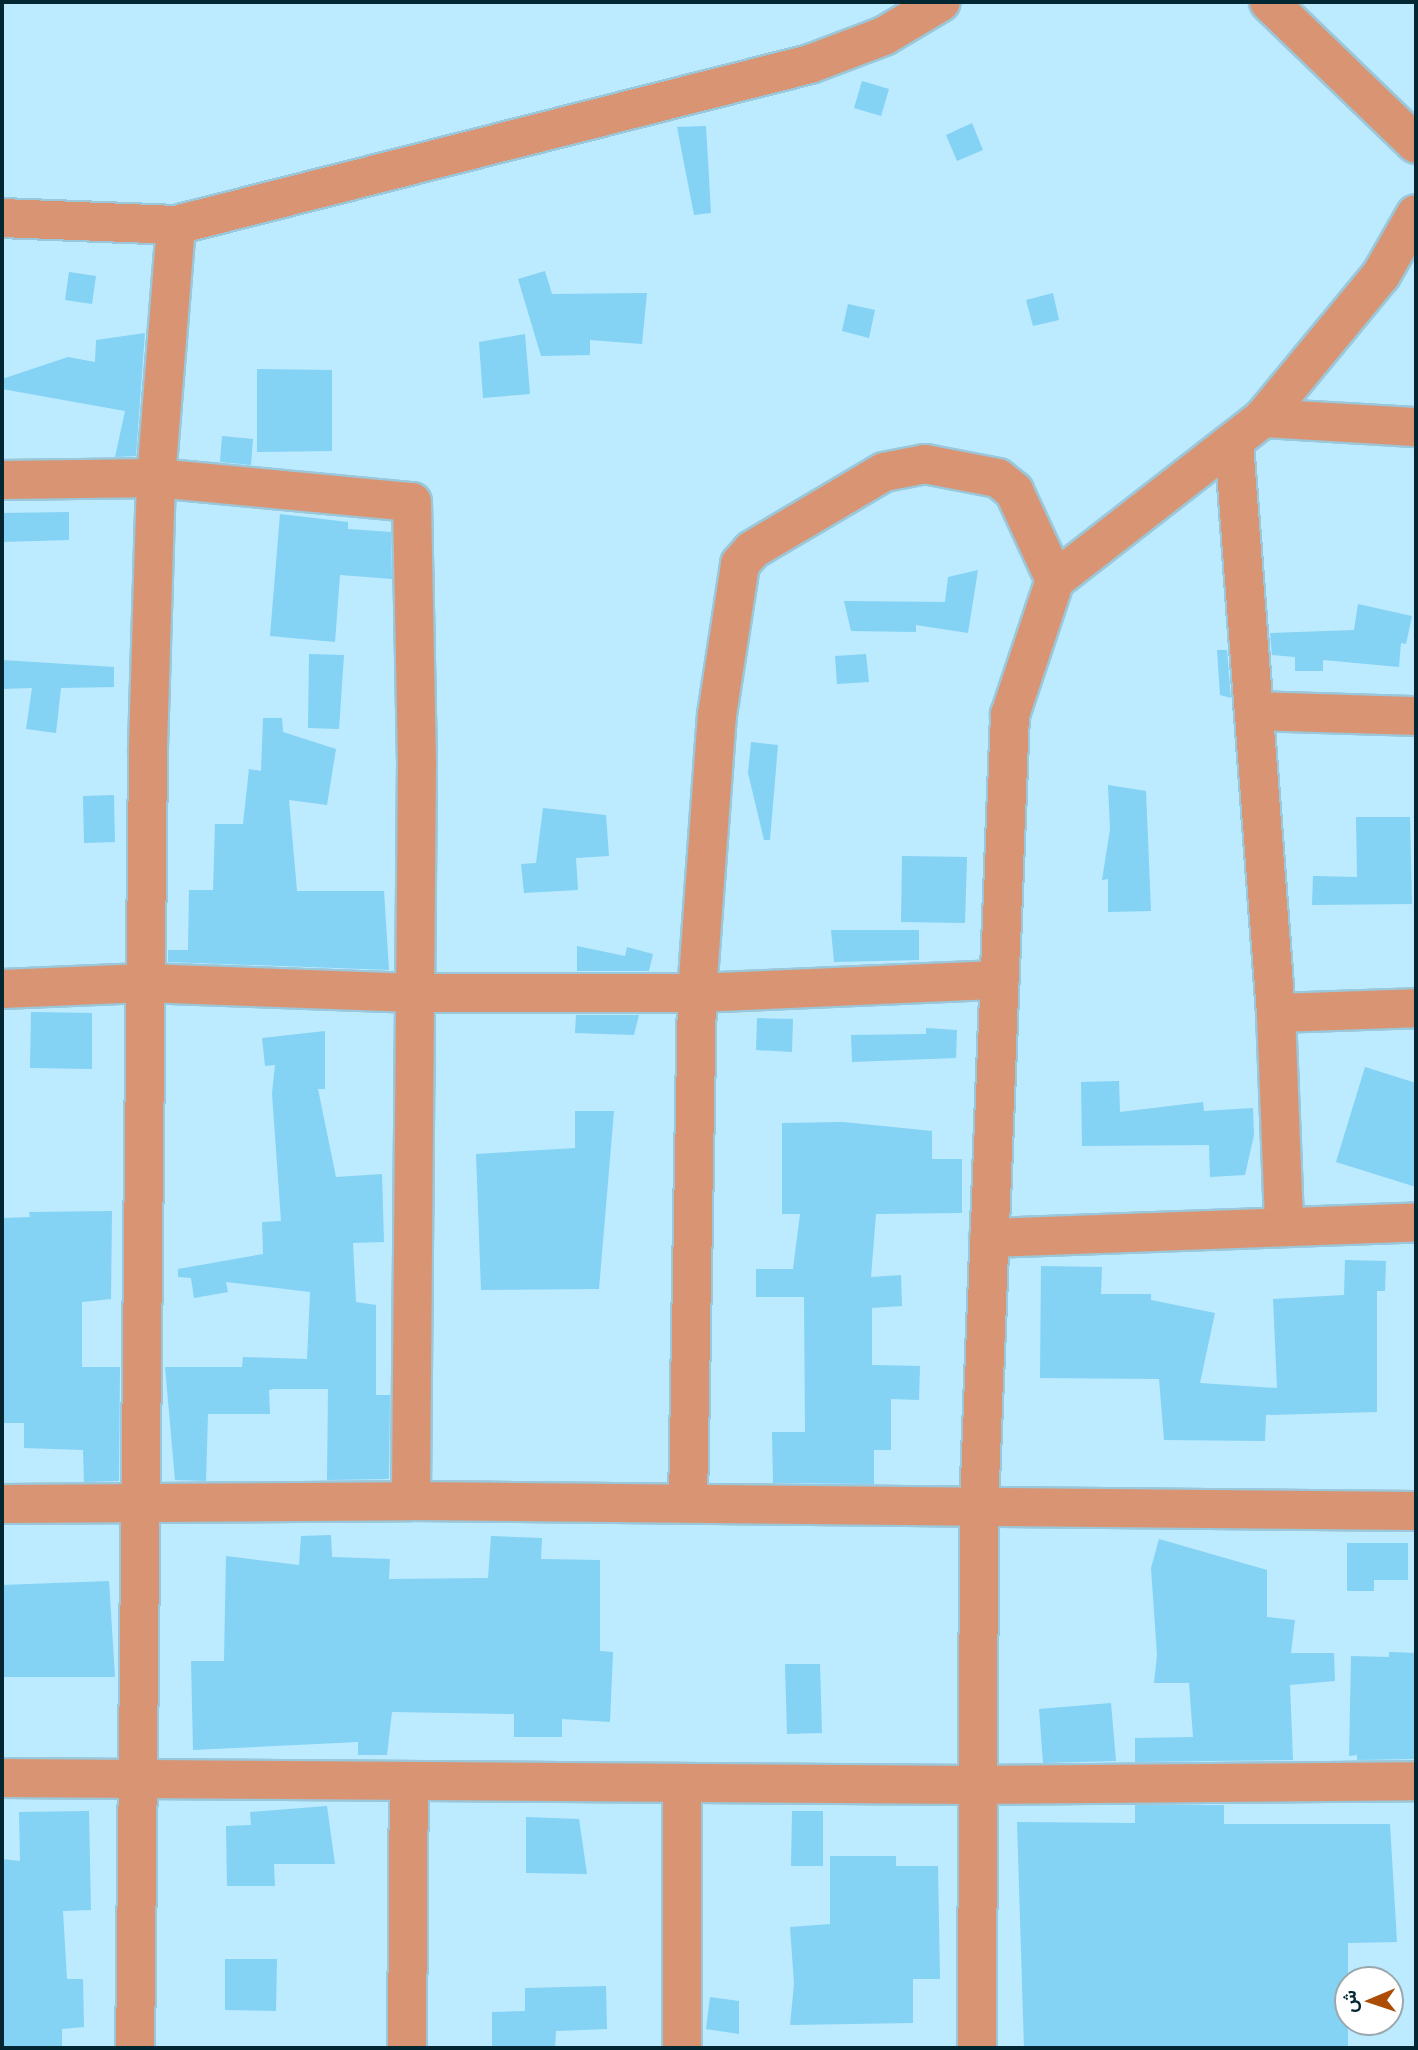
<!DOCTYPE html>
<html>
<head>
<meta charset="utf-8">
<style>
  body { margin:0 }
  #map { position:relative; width:1418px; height:2050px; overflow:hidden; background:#bceaff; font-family:Helvetica,Vazirmatn,sans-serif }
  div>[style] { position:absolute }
  .building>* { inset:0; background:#84d2f4 }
  .roads { filter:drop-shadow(2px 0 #9bc7da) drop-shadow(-2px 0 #9bc7da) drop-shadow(0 2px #9bc7da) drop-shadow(0 -2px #9bc7da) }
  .minor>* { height:38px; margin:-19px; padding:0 19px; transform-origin:19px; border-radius:19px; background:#d99573 }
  span { translate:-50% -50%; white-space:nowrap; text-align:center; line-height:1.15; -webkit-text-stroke:5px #fff; paint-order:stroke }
  .frame { position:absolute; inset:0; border:4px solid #032633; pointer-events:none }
  .north { position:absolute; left:1334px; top:1966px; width:70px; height:70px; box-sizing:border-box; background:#fff; border:2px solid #9aa8ad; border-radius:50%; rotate:268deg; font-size:19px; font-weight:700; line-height:28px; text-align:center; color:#032633 }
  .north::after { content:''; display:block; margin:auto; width:24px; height:32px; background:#ad4d05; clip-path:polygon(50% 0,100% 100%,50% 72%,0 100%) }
</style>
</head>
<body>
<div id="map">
  <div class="building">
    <div style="clip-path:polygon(862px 81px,889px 89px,881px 116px,854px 108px)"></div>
    <div style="clip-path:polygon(972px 123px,983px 150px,957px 161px,946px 135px)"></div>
    <div style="clip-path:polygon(706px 126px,711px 213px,694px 215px,677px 127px)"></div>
    <div style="clip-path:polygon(545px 271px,552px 294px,647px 293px,642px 344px,590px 340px,590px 355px,541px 356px,518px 279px)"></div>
    <div style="clip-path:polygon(69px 272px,96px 276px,92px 304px,65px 300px)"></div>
    <div style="clip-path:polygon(1053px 293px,1059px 320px,1033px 326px,1026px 300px)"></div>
    <div style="clip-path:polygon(848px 304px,875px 310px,869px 338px,842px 331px)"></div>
    <div style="clip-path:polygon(145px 333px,136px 456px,115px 457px,125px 411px,2px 389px,2px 379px,68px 357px,95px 362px,96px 340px)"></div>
    <div style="clip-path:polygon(525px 334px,530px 394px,483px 398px,479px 342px)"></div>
    <div style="clip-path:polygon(257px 369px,332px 370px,332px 451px,257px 452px)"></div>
    <div style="clip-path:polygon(222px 436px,253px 439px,251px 465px,220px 462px)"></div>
    <div style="clip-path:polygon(69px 512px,69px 540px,2px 542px,2px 513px)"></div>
    <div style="clip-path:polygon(280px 514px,348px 522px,348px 529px,391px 532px,392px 579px,340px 575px,335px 642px,270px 636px)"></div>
    <div style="clip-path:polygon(978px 570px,968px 633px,916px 625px,916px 632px,851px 631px,844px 601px,945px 602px,948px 577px)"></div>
    <div style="clip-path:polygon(1358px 604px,1412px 616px,1406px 644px,1401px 643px,1399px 667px,1323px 660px,1323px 671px,1295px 671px,1295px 657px,1272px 655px,1270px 633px,1354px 630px)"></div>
    <div style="clip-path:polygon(1217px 650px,1227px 650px,1231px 698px,1220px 695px)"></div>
    <div style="clip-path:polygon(309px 654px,344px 655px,339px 729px,308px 728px)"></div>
    <div style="clip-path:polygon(866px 654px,869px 682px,837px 684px,835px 656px)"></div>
    <div style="clip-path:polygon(2px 660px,114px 667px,114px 687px,61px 688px,56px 733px,26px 729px,32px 688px,2px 689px)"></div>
    <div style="clip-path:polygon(263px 718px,282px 718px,283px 732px,336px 749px,327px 805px,289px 800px,297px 891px,384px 891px,389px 970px,168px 962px,168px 950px,188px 950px,189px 890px,213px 890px,215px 824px,243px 824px,249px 769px,261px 771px)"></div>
    <div style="clip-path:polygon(751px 742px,778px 745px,770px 840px,764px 840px,748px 773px)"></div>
    <div style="clip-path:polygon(1108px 785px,1146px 791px,1151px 911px,1108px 912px,1108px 879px,1102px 880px,1110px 829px)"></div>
    <div style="clip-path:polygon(114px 795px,115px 842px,84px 843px,83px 796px)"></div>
    <div style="clip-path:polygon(543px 808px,606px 815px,609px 856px,576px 858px,578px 890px,524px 893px,521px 864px,536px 863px)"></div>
    <div style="clip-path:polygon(1356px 817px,1410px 817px,1412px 904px,1312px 905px,1313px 876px,1357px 877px)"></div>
    <div style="clip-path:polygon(902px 856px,967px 857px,965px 923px,901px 922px)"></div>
    <div style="clip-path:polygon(831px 930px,919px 930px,919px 960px,834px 962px)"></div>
    <div style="clip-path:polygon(577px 946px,625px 956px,627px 947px,653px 954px,649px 971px,577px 971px)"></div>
    <div style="clip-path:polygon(31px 1012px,92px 1013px,92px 1069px,30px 1068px)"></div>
    <div style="clip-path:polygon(576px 1015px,639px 1015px,634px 1035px,575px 1033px)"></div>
    <div style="clip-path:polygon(757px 1018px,793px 1019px,792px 1052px,756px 1050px)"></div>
    <div style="clip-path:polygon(926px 1028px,957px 1030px,956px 1058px,852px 1062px,851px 1035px,926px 1034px)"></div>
    <div style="clip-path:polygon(325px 1031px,325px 1089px,318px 1089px,336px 1177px,382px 1174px,384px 1242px,353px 1243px,356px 1302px,376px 1305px,376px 1395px,390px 1395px,389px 1479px,327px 1480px,328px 1389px,274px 1389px,269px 1390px,270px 1414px,208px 1414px,206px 1481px,175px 1480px,165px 1367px,242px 1367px,243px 1357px,307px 1359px,310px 1292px,226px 1282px,228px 1292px,194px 1298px,191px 1278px,178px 1277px,178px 1269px,263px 1254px,262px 1222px,281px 1221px,272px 1093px,275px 1065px,265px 1066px,262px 1038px)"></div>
    <div style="clip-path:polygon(1365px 1067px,1416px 1083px,1416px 1187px,1336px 1162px)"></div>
    <div style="clip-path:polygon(1119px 1081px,1120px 1112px,1203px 1102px,1204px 1111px,1253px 1108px,1254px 1135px,1245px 1175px,1210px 1177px,1209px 1145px,1082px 1146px,1081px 1082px)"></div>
    <div style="clip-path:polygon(575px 1111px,614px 1111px,599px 1289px,481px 1290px,476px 1154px,575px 1148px)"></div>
    <div style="clip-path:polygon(843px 1122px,932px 1131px,932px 1159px,962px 1159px,962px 1213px,876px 1214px,871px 1277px,901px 1275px,902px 1306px,872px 1308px,872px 1365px,920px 1366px,919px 1400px,891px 1399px,891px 1450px,874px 1450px,874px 1484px,773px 1483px,772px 1432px,805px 1432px,804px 1297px,756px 1297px,756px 1269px,793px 1269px,800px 1214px,782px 1214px,782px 1123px)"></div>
    <div style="clip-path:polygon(112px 1211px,111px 1299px,82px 1302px,82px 1367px,120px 1367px,119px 1481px,84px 1482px,83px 1450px,24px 1448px,24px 1423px,2px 1423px,2px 1218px,30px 1217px,29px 1212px)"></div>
    <div style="clip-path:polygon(1345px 1260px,1386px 1261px,1385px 1291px,1377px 1291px,1377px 1412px,1266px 1415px,1265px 1441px,1164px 1440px,1159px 1379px,1040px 1378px,1041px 1266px,1102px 1267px,1101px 1294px,1151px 1294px,1151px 1300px,1215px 1313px,1200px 1383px,1277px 1388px,1273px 1299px,1344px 1295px)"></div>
    <div style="clip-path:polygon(331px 1535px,332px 1557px,390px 1559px,389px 1579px,488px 1578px,491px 1536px,542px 1538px,541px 1559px,600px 1560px,600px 1651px,613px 1652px,610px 1722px,562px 1719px,562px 1737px,514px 1737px,514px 1714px,392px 1712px,387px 1755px,358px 1755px,358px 1742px,193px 1750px,191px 1661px,224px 1661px,226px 1556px,299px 1565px,301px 1536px)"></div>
    <div style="clip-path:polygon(1159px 1539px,1267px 1570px,1267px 1617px,1295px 1620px,1291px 1653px,1334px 1653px,1335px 1681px,1290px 1685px,1293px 1760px,1135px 1762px,1135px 1738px,1193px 1737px,1189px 1683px,1154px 1683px,1157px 1655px,1151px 1568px)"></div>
    <div style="clip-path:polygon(1347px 1543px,1408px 1543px,1408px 1580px,1374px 1580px,1374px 1591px,1347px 1591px)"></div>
    <div style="clip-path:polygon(109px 1581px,115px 1677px,2px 1677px,2px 1585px)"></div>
    <div style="clip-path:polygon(1389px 1652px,1416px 1653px,1416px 1759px,1357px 1760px,1357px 1755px,1349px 1756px,1351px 1656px,1389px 1657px)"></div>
    <div style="clip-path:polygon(785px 1664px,820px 1664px,822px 1733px,787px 1734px)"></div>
    <div style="clip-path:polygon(1111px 1703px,1116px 1761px,1043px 1763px,1039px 1709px)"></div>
    <div style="clip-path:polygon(1135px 1805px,1224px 1805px,1224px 1824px,1390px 1824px,1397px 1942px,1348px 1943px,1348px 2048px,1024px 2048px,1017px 1822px,1135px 1823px)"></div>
    <div style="clip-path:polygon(327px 1806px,335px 1864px,274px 1864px,275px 1886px,227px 1886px,226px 1826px,251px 1825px,250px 1812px)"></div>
    <div style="clip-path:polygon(89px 1811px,91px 1910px,63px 1911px,67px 1979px,83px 1979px,84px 2027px,62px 2029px,62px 2048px,2px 2048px,2px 1859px,20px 1861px,19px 1812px)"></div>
    <div style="clip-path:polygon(792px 1811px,823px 1811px,823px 1866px,791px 1866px)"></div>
    <div style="clip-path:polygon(526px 1817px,579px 1819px,587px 1874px,526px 1873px)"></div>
    <div style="clip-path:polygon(830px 1856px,896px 1856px,896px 1866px,938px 1866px,940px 1979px,913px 1979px,913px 2023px,790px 2025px,794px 1984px,790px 1927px,830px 1924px)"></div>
    <div style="clip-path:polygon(225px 1959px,277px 1959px,276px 2011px,225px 2010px)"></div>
    <div style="clip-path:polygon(606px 1986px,607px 2029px,556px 2031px,555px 2048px,492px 2048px,492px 2012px,525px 2011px,525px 1988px)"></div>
    <div style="clip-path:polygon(710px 1997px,739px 2001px,739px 2034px,706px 2029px)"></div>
  </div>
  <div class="roads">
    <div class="minor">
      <div style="left:1269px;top:2px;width:204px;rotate:44deg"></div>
      <div style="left:2px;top:218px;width:174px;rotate:2.3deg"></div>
      <div style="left:176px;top:225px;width:254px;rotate:94.5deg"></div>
      <div style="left:156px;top:478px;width:274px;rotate:91.7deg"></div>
      <div style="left:148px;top:752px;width:1296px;rotate:90.57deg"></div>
      <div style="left:176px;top:225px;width:654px;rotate:-14.25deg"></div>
      <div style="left:810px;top:64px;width:79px;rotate:-20.7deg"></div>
      <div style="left:884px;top:36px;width:66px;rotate:-30.8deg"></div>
      <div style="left:1263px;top:418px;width:153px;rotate:3.4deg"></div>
      <div style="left:1234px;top:443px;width:572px;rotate:85.79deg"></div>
      <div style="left:1276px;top:1013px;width:211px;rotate:87.8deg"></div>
      <div style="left:2px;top:480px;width:154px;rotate:-0.7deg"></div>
      <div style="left:156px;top:478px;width:257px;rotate:5.4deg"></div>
      <div style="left:412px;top:502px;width:260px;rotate:88.9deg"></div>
      <div style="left:417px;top:762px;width:739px;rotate:90.47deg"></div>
      <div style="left:1256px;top:711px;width:160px;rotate:1.8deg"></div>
      <div style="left:2px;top:989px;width:142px;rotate:-2.4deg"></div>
      <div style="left:144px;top:983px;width:271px;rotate:2.1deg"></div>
      <div style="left:415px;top:993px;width:282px"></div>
      <div style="left:697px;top:993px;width:301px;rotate:-2.5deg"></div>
      <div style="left:1276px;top:1013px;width:140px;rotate:-2deg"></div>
      <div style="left:989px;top:1238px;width:427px;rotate:-2.1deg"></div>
      <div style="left:688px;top:1503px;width:510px;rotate:-88.99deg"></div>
      <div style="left:697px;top:993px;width:279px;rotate:-85.9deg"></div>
      <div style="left:717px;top:715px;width:153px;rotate:-81.3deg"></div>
      <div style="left:740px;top:564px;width:18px;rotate:-49deg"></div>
      <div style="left:752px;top:550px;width:153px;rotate:-30.6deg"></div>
      <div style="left:884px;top:472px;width:42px;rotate:-11deg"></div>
      <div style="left:925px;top:464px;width:74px;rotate:10.9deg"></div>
      <div style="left:998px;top:478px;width:21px;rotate:39deg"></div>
      <div style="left:1014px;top:491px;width:98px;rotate:65.3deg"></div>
      <div style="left:2px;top:1504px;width:409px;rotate:-0.4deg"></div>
      <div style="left:411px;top:1501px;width:1005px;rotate:0.57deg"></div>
      <div style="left:2px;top:1778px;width:974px;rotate:0.41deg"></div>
      <div style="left:976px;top:1785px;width:440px;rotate:-0.5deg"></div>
      <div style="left:407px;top:2048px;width:267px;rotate:-89.6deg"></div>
      <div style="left:682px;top:2048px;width:265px;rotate:-90deg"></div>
      <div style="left:977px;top:2048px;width:541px;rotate:-89.79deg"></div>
      <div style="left:979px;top:1507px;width:793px;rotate:-87.76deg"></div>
      <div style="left:1010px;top:715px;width:142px;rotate:-71.6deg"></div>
      <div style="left:1055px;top:580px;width:264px;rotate:-37.9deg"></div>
      <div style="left:1263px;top:418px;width:185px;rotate:-50.5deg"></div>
      <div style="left:1381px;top:275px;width:70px;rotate:-60.2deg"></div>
    </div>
  </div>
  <div class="frame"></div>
  <div class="north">ش</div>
</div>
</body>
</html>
